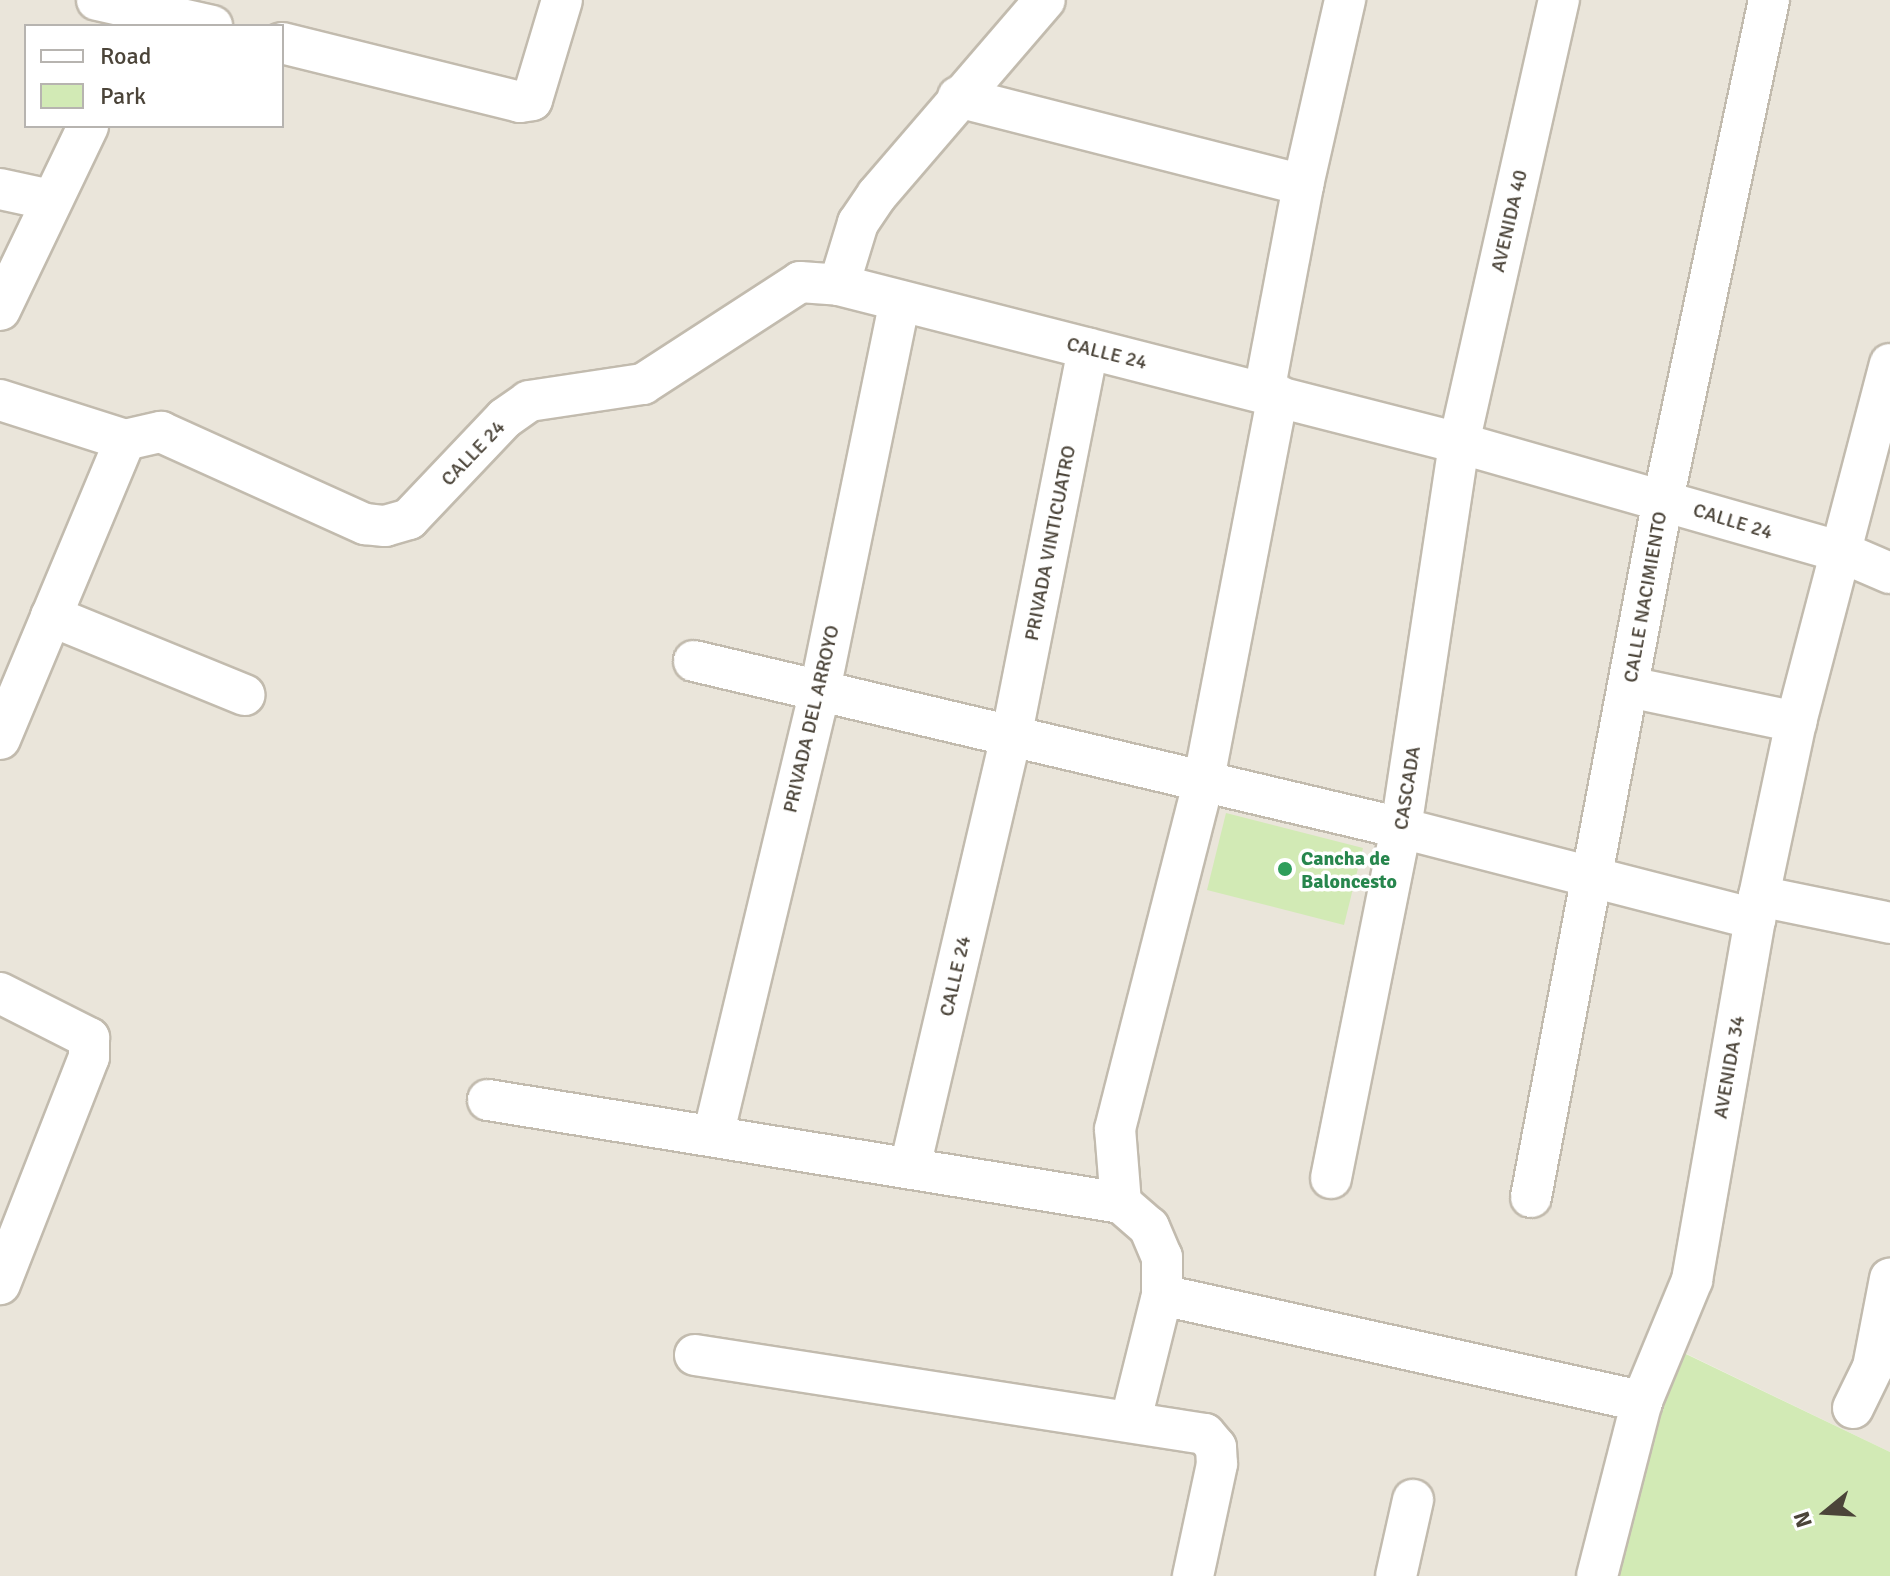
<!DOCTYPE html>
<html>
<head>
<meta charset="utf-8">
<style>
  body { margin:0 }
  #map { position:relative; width:1890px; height:1576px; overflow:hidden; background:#f6f3ec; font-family:Signika,sans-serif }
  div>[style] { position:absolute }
  .residential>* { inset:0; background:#eae5da }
  .green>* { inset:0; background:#d2eab5 }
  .roads { filter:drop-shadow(2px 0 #c2bbae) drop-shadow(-2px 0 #c2bbae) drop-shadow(0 2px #c2bbae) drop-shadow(0 -2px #c2bbae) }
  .minor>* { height:40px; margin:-20px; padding:0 20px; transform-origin:20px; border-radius:20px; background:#fff }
  .dots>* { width:22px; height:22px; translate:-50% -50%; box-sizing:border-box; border:4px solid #fff; border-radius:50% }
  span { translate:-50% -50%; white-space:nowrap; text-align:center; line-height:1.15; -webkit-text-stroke:7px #fff; paint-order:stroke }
  .street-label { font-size:20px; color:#4b4439 }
  .leisure-label { font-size:20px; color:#27864d; font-weight:700 }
  .left { translate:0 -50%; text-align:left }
  .legend { position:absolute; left:24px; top:24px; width:260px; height:104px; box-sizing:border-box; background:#fff; border:2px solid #b7b4b0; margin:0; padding:10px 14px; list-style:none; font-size:24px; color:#4b4439 }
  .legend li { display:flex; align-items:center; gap:16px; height:40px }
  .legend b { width:40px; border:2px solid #b7b4b0 }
  .north { position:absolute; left:1786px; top:1472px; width:80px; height:80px; -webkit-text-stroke:6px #fff; paint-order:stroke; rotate:252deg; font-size:22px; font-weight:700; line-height:32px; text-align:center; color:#4b4439 }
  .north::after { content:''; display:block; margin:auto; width:28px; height:36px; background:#4b4439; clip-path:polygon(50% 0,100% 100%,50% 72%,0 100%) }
</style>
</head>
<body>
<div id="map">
  <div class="residential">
    <div style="clip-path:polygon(evenodd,0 0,1890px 0,1890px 1452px,1662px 1342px,1608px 1576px,0 1576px,0 0,26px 26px,282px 26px,282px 126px,26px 126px,26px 26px)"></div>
  </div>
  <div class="green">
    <div style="clip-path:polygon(1226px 813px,1363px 848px,1344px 925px,1207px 890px)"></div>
    <div style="clip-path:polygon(1661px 1342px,1890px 1452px,1890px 1576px,1608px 1576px)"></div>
  </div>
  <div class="roads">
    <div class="minor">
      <div style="left:97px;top:0;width:118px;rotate:12.7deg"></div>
      <div style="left:282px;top:43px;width:245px;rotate:13.9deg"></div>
      <div style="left:520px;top:102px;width:12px;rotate:-9deg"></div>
      <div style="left:532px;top:100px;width:104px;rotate:-73.3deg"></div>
      <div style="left:958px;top:97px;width:356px;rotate:14.3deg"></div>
      <div style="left:0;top:189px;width:52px;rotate:12.2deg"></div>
      <div style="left:839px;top:285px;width:65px;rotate:-73deg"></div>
      <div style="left:858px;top:223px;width:34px;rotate:-56deg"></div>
      <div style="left:877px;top:195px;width:257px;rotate:-49.3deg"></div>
      <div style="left:0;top:310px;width:204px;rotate:-64.4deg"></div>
      <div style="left:1264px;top:392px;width:211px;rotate:-79.3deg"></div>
      <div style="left:1303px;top:185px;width:190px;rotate:-77.2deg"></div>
      <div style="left:0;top:400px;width:131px;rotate:17.7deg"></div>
      <div style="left:125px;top:440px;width:37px;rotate:-13deg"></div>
      <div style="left:161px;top:432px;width:224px;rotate:24.3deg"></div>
      <div style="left:365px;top:524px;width:20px;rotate:6deg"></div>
      <div style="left:385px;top:526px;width:25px;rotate:-16deg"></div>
      <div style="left:409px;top:519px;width:139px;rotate:-46.5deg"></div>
      <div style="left:505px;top:418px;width:29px;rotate:-35deg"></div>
      <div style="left:529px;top:401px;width:115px;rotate:-8.5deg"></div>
      <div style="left:643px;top:384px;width:187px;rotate:-33deg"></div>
      <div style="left:800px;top:282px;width:39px;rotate:4deg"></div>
      <div style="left:839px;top:285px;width:640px;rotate:14.3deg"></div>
      <div style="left:1459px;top:443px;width:397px;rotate:15.9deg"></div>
      <div style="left:1841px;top:552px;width:53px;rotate:23.2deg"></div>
      <div style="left:51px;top:616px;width:209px;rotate:22.2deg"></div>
      <div style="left:694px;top:661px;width:726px;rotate:13.29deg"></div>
      <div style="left:1401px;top:828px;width:366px;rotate:14.4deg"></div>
      <div style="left:1629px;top:687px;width:171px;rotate:11.8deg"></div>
      <div style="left:0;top:739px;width:324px;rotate:-67.3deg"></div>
      <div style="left:1759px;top:896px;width:134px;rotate:11.6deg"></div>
      <div style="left:0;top:993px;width:100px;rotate:26.8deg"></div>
      <div style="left:89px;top:1038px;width:19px;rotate:90deg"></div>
      <div style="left:89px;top:1057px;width:244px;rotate:111.4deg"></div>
      <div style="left:488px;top:1100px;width:641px;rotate:9.24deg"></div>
      <div style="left:1121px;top:1203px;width:37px;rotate:41deg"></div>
      <div style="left:1149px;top:1227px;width:33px;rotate:67deg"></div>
      <div style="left:1162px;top:1257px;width:38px;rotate:90deg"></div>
      <div style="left:1162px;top:1295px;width:128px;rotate:104deg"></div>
      <div style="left:713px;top:1136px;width:459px;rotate:-76.5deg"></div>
      <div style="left:820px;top:690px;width:397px;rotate:-78.4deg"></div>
      <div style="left:910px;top:1167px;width:441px;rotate:-76.8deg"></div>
      <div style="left:1011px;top:738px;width:397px;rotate:-78.8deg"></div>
      <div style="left:1331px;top:1178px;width:357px;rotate:-78.7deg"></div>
      <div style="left:1401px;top:828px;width:389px;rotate:-81.4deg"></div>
      <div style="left:1459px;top:443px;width:454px;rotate:-77.3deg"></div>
      <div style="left:1531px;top:1197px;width:709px;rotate:-79.28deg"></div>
      <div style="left:1663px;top:500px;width:511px;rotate:-78.03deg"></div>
      <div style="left:1121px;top:1203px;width:74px;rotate:-94.6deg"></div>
      <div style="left:1115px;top:1129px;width:356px;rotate:-75.7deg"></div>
      <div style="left:1203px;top:784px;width:396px;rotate:-79.1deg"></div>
      <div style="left:1162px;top:1295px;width:492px;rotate:12.5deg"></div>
      <div style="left:695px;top:1355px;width:516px;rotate:8.81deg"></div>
      <div style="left:1205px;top:1434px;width:17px;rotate:50deg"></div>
      <div style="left:1216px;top:1447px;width:17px;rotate:87deg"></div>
      <div style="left:1217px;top:1464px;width:115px;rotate:102.1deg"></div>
      <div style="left:1853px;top:1408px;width:46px;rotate:-64deg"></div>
      <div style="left:1873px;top:1367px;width:90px;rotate:-79.1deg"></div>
      <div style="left:1396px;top:1576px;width:78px;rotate:-77.4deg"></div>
      <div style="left:1597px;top:1576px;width:181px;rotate:-75.6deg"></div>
      <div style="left:1642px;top:1401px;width:131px;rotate:-67.5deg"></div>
      <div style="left:1692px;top:1280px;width:390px;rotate:-80.1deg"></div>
      <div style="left:1759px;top:896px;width:178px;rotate:-78deg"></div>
      <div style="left:1796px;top:722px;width:370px;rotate:-75.3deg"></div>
    </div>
  </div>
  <div class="dots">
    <div style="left:1285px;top:869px;background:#2e9e5b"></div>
  </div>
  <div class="street-label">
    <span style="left:1509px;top:221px;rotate:-77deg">AVENIDA 40</span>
    <span style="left:1107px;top:353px;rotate:14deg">CALLE 24</span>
    <span style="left:473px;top:453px;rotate:-46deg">CALLE 24</span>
    <span style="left:1733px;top:521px;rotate:17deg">CALLE 24</span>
    <span style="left:1050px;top:543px;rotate:-79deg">PRIVADA VINTICUATRO</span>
    <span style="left:1645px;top:597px;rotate:-80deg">CALLE NACIMIENTO</span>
    <span style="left:811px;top:719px;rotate:-77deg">PRIVADA DEL ARROYO</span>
    <span style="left:1407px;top:788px;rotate:-81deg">CASCADA</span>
    <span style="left:955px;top:976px;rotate:-77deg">CALLE 24</span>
    <span style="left:1729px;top:1067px;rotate:-80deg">AVENIDA 34</span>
  </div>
  <div class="leisure-label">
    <span class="left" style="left:1301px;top:870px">Cancha de<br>Baloncesto</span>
  </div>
  <ul class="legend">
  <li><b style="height:10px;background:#fff"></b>Road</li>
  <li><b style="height:22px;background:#d2eab5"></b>Park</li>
  </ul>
  <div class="north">N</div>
</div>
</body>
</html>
